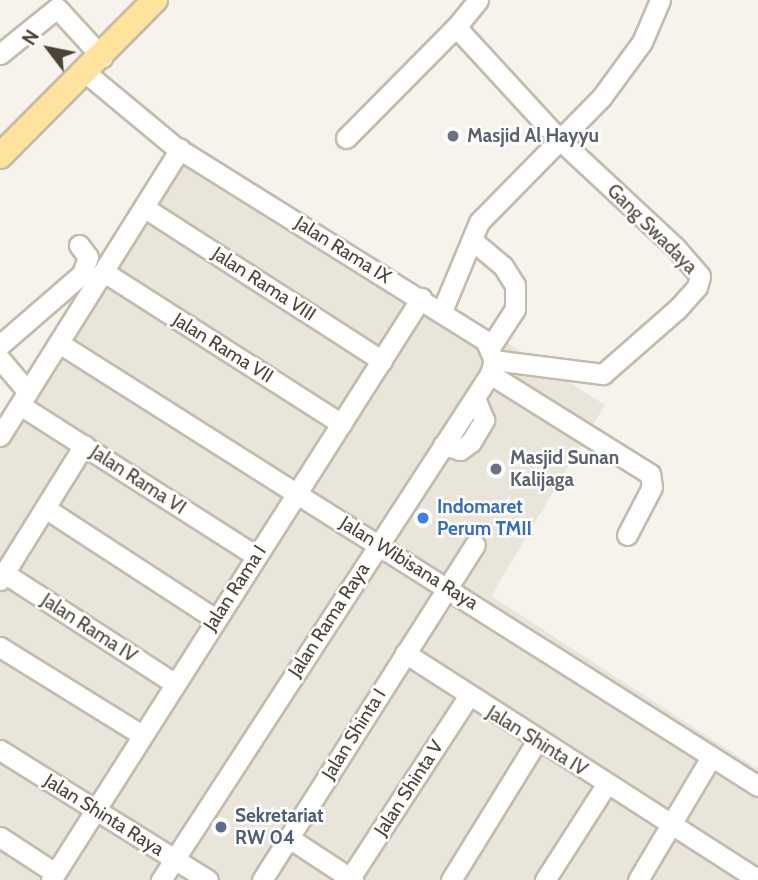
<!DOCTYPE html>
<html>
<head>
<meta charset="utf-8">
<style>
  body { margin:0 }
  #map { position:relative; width:758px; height:880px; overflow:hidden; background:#f6f3ec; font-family:Cabin,sans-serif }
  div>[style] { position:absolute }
  .residential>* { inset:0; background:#eae5da }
  .roads { filter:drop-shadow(2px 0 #c2bbae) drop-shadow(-2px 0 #c2bbae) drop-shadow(0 2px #c2bbae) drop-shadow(0 -2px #c2bbae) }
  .minor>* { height:19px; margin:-9.5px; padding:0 9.5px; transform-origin:9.5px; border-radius:9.5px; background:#fff }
  .major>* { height:24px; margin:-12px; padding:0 12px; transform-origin:12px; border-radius:12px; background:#ffe39c }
  .dots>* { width:19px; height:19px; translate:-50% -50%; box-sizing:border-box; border:4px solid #fff; border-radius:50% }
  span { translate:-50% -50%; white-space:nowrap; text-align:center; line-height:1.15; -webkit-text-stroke:5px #fff; paint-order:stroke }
  .worship-label { font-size:19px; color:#5b616d; font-weight:700 }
  .left { translate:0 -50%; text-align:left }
  .street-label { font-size:19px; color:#4b4439 }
  .shop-label { font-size:19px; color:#366cbe; font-weight:700 }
  .service-label { font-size:19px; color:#4e5e75; font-weight:700 }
  .north { position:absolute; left:14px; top:14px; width:70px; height:70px; -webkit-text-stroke:5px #fff; paint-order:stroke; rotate:302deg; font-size:19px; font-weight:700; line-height:28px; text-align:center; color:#4b4439 }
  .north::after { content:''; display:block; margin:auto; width:24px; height:32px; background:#4b4439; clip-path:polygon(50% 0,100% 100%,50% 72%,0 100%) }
</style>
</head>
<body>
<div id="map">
  <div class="residential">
    <div style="clip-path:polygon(182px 136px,605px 405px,491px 596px,758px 769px,758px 880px,0 880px,0 420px)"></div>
  </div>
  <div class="roads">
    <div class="minor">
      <div style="left:478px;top:0;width:35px;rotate:129deg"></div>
      <div style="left:456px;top:27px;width:155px;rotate:47.4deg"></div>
      <div style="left:561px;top:141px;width:156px;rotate:42.9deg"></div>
      <div style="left:675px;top:247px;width:38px;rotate:49deg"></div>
      <div style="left:700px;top:276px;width:11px;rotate:105deg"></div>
      <div style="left:697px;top:287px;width:31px;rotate:132deg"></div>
      <div style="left:676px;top:310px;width:97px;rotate:138.8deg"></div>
      <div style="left:603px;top:374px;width:110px;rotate:-172.7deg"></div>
      <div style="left:0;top:54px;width:73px;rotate:-38.9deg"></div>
      <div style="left:57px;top:8px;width:67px;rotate:47.4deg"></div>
      <div style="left:86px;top:73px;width:114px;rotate:39.7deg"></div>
      <div style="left:174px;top:146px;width:367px;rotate:32deg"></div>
      <div style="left:485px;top:340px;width:22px;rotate:66deg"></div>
      <div style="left:494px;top:360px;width:15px;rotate:106deg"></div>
      <div style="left:490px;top:374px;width:604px;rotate:123.03deg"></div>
      <div style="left:346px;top:138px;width:156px;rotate:-45.3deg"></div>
      <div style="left:145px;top:208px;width:282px;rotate:32.8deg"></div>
      <div style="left:473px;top:241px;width:39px;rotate:40deg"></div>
      <div style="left:503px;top:266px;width:22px;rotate:58deg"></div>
      <div style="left:515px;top:285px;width:24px;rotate:90deg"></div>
      <div style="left:515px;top:309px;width:44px;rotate:123deg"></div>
      <div style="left:104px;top:272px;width:282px;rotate:32.6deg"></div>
      <div style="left:442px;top:311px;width:96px;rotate:-67.4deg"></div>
      <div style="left:479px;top:222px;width:174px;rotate:-45.5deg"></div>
      <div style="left:601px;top:98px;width:69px;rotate:-53.8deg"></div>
      <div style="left:642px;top:42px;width:46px;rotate:-66.8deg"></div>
      <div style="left:59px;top:343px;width:828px;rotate:32.36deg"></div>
      <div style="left:0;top:345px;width:108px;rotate:-40.9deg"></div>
      <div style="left:82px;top:274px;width:18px;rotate:-71deg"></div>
      <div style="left:88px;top:257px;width:15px;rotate:-127deg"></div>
      <div style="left:0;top:359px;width:43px;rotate:49.7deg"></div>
      <div style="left:490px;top:374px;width:189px;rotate:32deg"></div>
      <div style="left:650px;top:474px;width:13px;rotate:81deg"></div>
      <div style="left:652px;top:487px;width:54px;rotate:117.5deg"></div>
      <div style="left:20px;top:405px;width:280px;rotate:32.6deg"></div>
      <div style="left:0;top:436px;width:339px;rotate:-57.9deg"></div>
      <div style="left:443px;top:445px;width:18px;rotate:16deg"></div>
      <div style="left:460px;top:450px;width:14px;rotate:-36deg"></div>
      <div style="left:471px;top:442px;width:26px;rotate:-59deg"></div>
      <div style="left:484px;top:420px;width:24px;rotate:-112deg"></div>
      <div style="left:45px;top:508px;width:202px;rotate:33.1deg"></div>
      <div style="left:4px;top:573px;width:202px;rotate:32.9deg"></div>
      <div style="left:0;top:580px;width:159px;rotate:-58.1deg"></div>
      <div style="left:0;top:647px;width:167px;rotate:31.8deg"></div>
      <div style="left:405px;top:653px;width:420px;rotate:32.7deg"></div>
      <div style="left:0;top:750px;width:245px;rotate:32deg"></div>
      <div style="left:0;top:837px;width:66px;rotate:33.2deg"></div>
      <div style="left:289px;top:838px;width:77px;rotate:33.3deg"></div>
      <div style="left:350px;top:878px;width:216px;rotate:-56.9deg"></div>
      <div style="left:51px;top:880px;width:690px;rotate:-57.55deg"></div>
      <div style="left:262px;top:880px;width:397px;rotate:-57.6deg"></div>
      <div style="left:451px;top:880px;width:163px;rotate:-58.3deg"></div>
      <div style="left:545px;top:880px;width:113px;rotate:-57.3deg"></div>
      <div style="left:638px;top:880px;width:143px;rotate:-59.3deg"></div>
    </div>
    <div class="major">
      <div style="left:0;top:156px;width:220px;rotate:-45.2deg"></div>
    </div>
  </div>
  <div class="dots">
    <div style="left:453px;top:136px;background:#6b7280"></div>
    <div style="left:496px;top:469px;background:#6b7280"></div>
    <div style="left:423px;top:518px;background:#3f7fe0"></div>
    <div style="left:221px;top:827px;background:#5c6f8a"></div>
  </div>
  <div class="worship-label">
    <span class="left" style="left:467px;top:136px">Masjid Al Hayyu</span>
    <span class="left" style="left:510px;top:469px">Masjid Sunan<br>Kalijaga</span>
  </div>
  <div class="street-label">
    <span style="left:652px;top:229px;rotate:45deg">Gang Swadaya</span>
    <span style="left:343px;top:250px;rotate:32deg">Jalan Rama IX</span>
    <span style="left:264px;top:284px;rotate:33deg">Jalan Rama VIII</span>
    <span style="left:223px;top:348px;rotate:32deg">Jalan Rama VII</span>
    <span style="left:138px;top:480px;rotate:33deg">Jalan Rama VI</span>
    <span style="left:409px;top:563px;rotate:32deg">Jalan Wibisana Raya</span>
    <span style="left:235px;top:588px;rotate:-57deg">Jalan Rama I</span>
    <span style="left:329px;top:620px;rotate:-57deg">Jalan Rama Raya</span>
    <span style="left:89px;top:628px;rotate:33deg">Jalan Rama IV</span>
    <span style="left:354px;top:734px;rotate:-58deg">Jalan Shinta I</span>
    <span style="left:537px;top:741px;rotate:32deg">Jalan Shinta IV</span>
    <span style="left:409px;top:788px;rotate:-57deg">Jalan Shinta V</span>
    <span style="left:104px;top:815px;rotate:32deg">Jalan Shinta Raya</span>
  </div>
  <div class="shop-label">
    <span class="left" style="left:437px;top:518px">Indomaret<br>Perum TMII</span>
  </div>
  <div class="service-label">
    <span class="left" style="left:235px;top:827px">Sekretariat<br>RW 04</span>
  </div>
  <div class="north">N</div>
</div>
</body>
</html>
